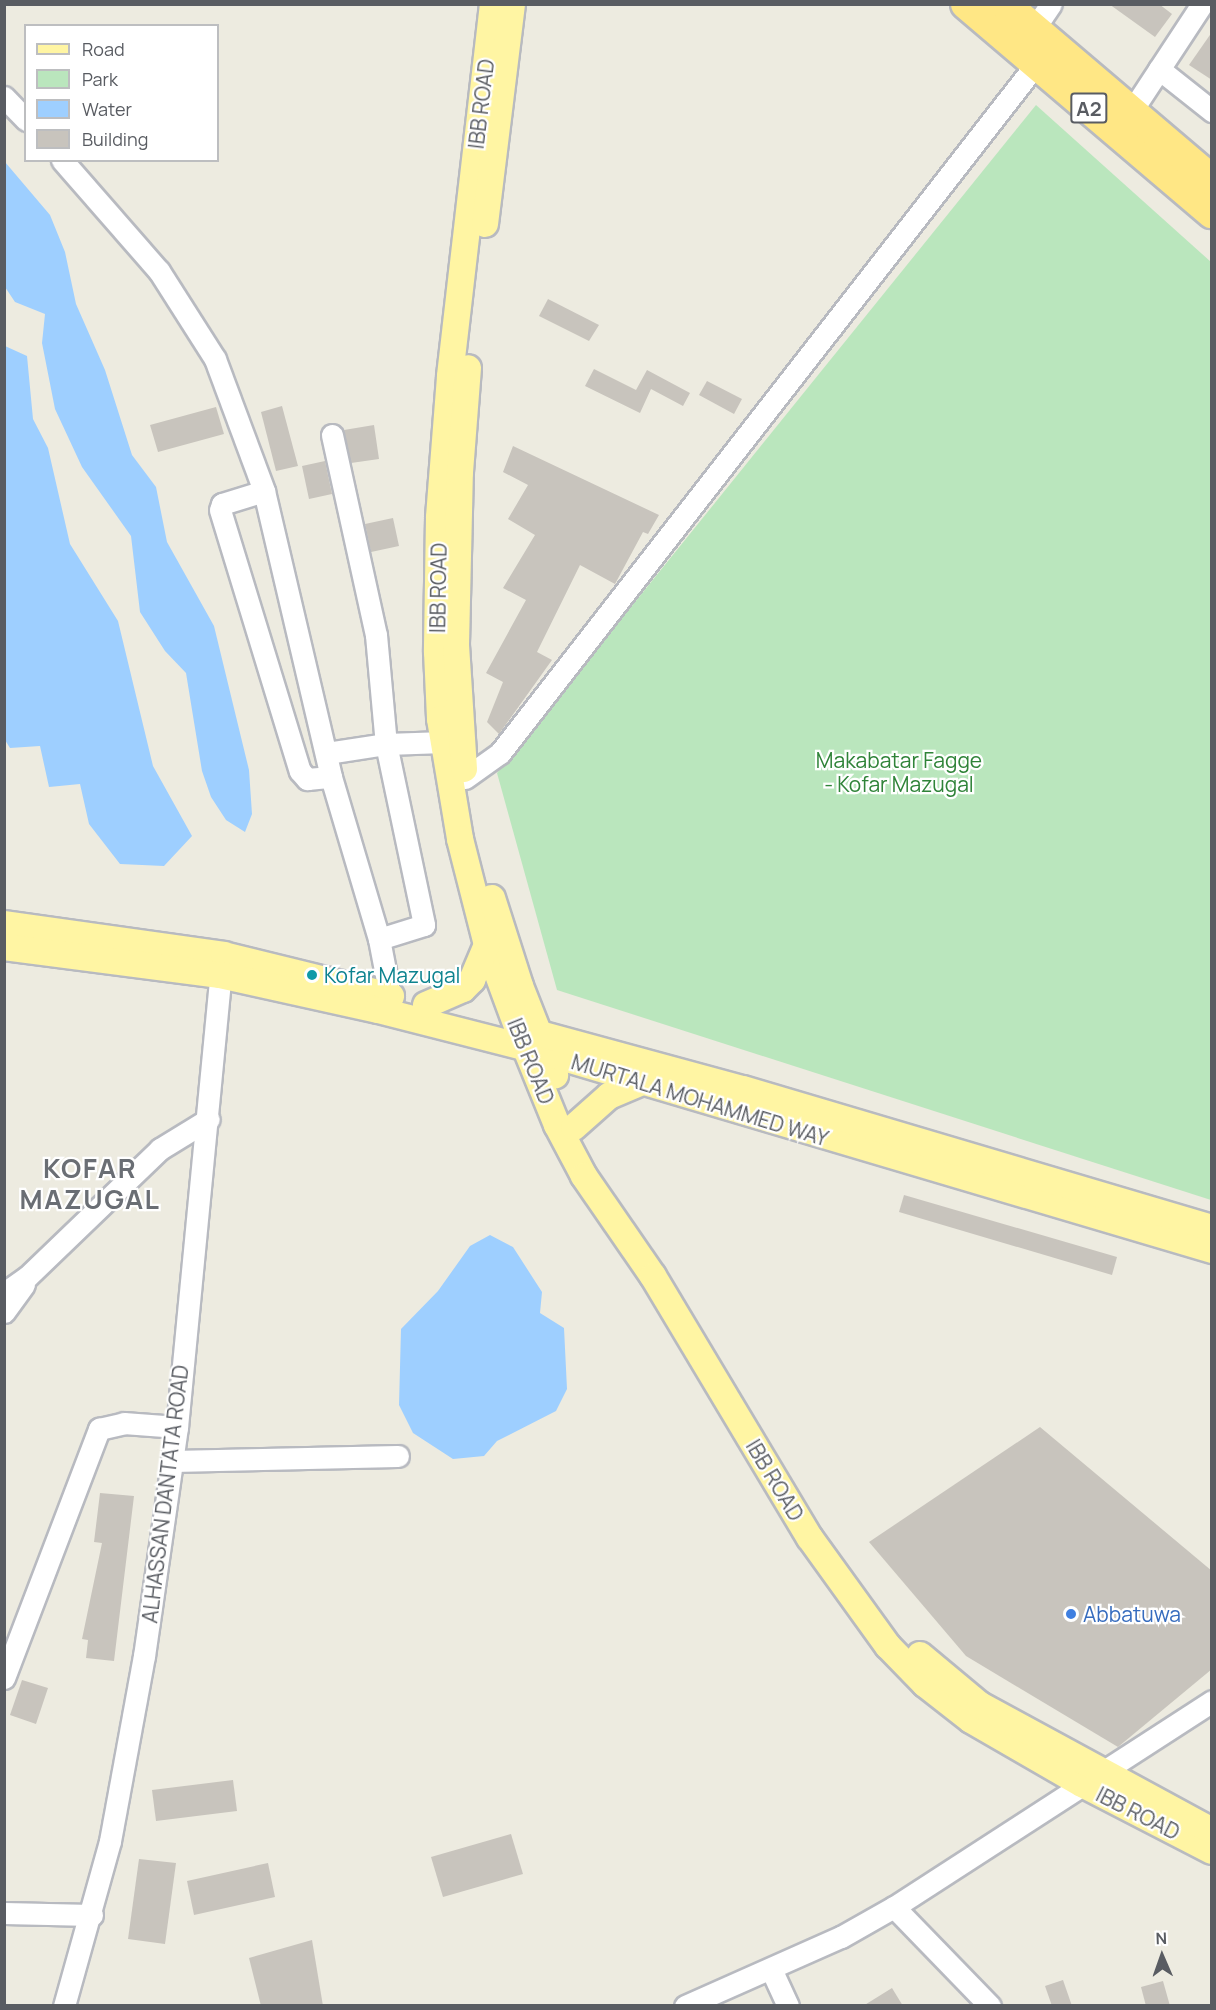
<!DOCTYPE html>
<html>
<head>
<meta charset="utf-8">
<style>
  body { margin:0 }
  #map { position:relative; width:1216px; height:2010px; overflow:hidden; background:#edebe0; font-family:Manrope,sans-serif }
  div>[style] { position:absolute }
  .green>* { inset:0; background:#bae6bd }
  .water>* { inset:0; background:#9ecfff }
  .building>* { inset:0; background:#c8c4bd }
  .roads { filter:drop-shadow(2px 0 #b8bac0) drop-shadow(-2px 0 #b8bac0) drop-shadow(0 2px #b8bac0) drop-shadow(0 -2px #b8bac0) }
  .minor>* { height:21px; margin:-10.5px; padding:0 10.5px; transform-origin:10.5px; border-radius:10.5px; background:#fff }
  .major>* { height:26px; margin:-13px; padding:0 13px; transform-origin:13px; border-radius:13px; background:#fff5a3 }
  .highway>* { height:30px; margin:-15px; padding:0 15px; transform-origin:15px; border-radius:15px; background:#ffe785 }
  .dots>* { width:16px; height:16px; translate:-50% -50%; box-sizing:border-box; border:3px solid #fff; border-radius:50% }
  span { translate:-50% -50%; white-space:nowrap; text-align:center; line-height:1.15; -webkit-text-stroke:4.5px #fff; paint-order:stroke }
  .shield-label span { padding:2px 4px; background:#fff; border:2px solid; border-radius:4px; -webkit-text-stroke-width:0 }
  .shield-label { font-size:20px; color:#595c62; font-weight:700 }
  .street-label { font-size:21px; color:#595c62 }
  .park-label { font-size:21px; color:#2f8338 }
  .culture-label { font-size:21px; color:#0d838f }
  .left { translate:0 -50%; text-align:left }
  .shop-label { font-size:21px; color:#366cbe }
  .district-label { font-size:27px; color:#6a6e74; font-weight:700; letter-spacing:1.5px }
  .frame { position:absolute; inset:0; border:6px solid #595c62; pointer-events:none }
  .legend { position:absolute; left:24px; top:24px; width:195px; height:138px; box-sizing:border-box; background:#fff; border:2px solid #bdbec0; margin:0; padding:8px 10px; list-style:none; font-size:18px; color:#595c62 }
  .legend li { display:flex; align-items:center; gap:12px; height:30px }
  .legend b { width:30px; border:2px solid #bdbec0 }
  .north { position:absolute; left:1132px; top:1926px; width:60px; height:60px; -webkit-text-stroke:4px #fff; paint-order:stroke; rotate:358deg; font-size:16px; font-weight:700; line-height:24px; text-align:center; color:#595c62 }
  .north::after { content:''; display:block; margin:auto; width:21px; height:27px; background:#595c62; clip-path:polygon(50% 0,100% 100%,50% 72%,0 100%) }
</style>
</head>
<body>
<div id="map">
  <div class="green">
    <div style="clip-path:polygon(1036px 105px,1211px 262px,1211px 1200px,557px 990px,497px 773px)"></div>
  </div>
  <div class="water">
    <div style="clip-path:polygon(5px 162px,50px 215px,65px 252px,76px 304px,105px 370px,132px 455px,156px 487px,167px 542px,214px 626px,249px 770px,252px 814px,245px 832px,226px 820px,211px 797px,202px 771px,186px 673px,165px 651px,140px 612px,131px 536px,82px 467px,55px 409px,42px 343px,45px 314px,15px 302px,5px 287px)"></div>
    <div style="clip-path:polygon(5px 346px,27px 356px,33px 419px,48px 448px,70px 544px,118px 621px,153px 766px,192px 836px,164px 866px,120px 864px,89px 824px,80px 784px,49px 787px,40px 746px,10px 748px,5px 740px)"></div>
    <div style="clip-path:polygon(490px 1235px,513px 1247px,542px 1292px,540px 1313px,564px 1328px,567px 1389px,556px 1411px,497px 1441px,484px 1456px,453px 1459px,413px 1433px,399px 1405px,401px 1329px,438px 1291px,470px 1246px)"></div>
  </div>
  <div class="building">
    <div style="clip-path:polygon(1109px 4px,1159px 4px,1172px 14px,1155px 37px)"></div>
    <div style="clip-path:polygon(1212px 32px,1212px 80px,1189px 65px)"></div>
    <div style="clip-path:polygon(548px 299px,599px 325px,589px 341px,539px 316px)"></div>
    <div style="clip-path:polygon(594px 369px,636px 390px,647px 370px,690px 393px,683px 406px,651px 389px,640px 413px,585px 386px)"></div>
    <div style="clip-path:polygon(707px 381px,742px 399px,734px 414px,699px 395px)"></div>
    <div style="clip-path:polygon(282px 406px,298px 466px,276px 471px,261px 412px)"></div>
    <div style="clip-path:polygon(216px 407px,224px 434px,158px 452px,150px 425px)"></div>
    <div style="clip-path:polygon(374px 425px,379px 459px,351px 463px,344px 430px)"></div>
    <div style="clip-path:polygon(513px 446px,659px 515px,648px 534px,643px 532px,615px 584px,580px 565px,537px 652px,552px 660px,499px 734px,487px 722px,503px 682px,486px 673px,526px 600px,503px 588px,535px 535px,508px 519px,528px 485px,503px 472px)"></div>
    <div style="clip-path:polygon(325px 461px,332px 494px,309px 499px,302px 466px)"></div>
    <div style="clip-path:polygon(393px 518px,399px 546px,371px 552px,365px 524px)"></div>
    <div style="clip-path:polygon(904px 1195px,1117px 1257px,1112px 1275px,899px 1212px)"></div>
    <div style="clip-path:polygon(1040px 1427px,1212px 1571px,1212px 1669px,1118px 1747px,966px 1656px,869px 1542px)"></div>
    <div style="clip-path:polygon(100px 1493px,134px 1496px,114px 1661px,86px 1658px,88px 1640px,82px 1639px,102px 1543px,94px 1542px)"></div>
    <div style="clip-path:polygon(22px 1680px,48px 1688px,36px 1724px,10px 1715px)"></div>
    <div style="clip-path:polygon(233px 1780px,237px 1811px,156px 1821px,152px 1790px)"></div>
    <div style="clip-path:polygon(511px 1834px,523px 1874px,443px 1897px,431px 1857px)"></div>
    <div style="clip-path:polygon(139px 1859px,176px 1863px,165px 1944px,128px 1939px)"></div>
    <div style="clip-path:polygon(268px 1863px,275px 1897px,194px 1915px,187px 1881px)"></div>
    <div style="clip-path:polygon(312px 1940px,323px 2006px,261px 2006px,249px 1958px)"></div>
    <div style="clip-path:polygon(1063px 1980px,1072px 2006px,1052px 2006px,1045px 1986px)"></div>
    <div style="clip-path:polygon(1163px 1981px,1170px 2006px,1146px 2006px,1141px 1987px)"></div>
    <div style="clip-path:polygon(892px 1988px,903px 2006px,863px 2006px)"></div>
  </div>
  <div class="roads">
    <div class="minor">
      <div style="left:1034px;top:29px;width:30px;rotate:-56deg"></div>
      <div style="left:1159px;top:69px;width:68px;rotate:38.4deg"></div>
      <div style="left:4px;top:97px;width:32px;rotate:46deg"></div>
      <div style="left:1131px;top:112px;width:129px;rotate:-56.7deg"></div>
      <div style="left:62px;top:160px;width:147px;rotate:48.9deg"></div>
      <div style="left:159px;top:271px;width:104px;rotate:57.5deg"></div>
      <div style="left:215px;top:359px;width:141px;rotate:69.6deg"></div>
      <div style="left:264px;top:491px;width:294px;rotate:76.8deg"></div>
      <div style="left:331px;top:777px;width:169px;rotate:73.5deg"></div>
      <div style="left:379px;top:939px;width:58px;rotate:79.1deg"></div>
      <div style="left:332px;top:435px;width:205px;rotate:77.6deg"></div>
      <div style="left:376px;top:635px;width:109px;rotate:84.8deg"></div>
      <div style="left:386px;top:744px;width:185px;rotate:78.1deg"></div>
      <div style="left:424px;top:925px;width:47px;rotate:162.7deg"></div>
      <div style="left:264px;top:491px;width:44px;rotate:162.8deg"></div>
      <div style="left:222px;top:504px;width:6px;rotate:108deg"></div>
      <div style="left:220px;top:510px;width:273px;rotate:73deg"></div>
      <div style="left:300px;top:771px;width:11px;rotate:49deg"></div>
      <div style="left:307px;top:779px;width:24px;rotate:-5deg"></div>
      <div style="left:327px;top:753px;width:60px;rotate:-8.7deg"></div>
      <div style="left:386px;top:744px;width:58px;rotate:-2deg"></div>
      <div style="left:465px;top:778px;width:43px;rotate:-35.5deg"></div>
      <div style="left:500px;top:753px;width:873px;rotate:-52.12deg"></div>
      <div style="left:4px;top:1293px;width:28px;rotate:-35deg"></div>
      <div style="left:27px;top:1277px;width:185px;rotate:-43.9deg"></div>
      <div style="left:160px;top:1149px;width:57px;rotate:-31.5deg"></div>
      <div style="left:4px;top:1312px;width:34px;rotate:-54deg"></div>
      <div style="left:172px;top:1461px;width:226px;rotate:-1.3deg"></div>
      <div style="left:4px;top:1678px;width:267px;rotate:-69.1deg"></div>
      <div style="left:99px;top:1429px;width:26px;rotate:-13deg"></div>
      <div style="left:124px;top:1423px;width:53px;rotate:4.3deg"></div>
      <div style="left:894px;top:1907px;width:138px;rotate:45.9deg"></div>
      <div style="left:4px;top:1913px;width:88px;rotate:1.3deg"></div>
      <div style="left:771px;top:1969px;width:41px;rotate:65.3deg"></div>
      <div style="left:64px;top:2006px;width:171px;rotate:-74.4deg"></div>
      <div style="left:110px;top:1841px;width:188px;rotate:-79.6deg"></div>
      <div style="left:144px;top:1656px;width:231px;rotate:-81.8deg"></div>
      <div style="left:177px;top:1427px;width:468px;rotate:-84.5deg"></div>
      <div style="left:685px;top:2006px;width:171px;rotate:-23.9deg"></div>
      <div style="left:841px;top:1937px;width:61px;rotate:-29.5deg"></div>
      <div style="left:894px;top:1907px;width:379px;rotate:-32.9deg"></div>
    </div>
    <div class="major">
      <div style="left:493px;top:4px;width:375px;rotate:96.6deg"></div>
      <div style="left:450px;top:377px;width:141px;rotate:94.5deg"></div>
      <div style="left:439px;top:518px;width:134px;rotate:90.9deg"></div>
      <div style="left:437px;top:652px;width:67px;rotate:87.4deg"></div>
      <div style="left:440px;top:719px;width:122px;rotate:80.5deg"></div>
      <div style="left:460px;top:839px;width:109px;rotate:75.7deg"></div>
      <div style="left:487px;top:945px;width:90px;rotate:69.7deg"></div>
      <div style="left:518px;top:1029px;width:104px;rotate:67.9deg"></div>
      <div style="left:557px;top:1125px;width:58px;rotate:62.1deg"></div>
      <div style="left:584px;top:1176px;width:121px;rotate:55.4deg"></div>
      <div style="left:653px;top:1276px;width:305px;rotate:59.1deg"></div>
      <div style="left:810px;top:1538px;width:133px;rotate:54.2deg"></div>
      <div style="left:888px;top:1646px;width:53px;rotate:45.8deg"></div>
      <div style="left:925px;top:1684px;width:58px;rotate:38deg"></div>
      <div style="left:971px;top:1720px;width:128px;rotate:30deg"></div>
      <div style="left:1082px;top:1784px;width:146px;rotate:27.3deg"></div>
      <div style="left:485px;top:224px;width:222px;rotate:-83deg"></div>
      <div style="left:464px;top:769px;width:125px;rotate:-93.7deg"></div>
      <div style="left:456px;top:644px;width:172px;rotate:-88.7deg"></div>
      <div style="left:460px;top:472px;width:104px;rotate:-85.6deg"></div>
      <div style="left:492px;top:898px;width:92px;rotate:72.3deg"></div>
      <div style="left:520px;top:986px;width:96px;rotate:68.5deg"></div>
      <div style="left:4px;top:924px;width:222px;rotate:8deg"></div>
      <div style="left:224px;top:955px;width:172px;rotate:13.8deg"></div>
      <div style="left:4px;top:947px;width:218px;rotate:7.4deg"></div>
      <div style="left:220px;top:975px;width:162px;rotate:12.5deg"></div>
      <div style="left:378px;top:1010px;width:174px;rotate:14.3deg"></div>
      <div style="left:547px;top:1053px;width:694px;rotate:16.5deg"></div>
      <div style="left:426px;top:1005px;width:40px;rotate:-23.4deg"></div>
      <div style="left:463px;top:989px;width:13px;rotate:-45deg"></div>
      <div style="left:472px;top:980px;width:38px;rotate:-67deg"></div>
      <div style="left:529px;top:1031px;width:222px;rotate:15.2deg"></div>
      <div style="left:743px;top:1089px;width:489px;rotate:16.5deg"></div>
      <div style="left:574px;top:1127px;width:47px;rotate:-41.5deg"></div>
      <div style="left:609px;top:1096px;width:34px;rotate:-23deg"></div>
      <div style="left:920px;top:1655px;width:78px;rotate:39.8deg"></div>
      <div style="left:980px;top:1705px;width:264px;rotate:28.5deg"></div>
    </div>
    <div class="highway">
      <div style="left:966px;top:4px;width:323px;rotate:40.4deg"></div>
      <div style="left:1005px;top:4px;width:272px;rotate:40.4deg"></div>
    </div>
  </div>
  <div class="dots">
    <div style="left:312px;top:975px;background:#0f9aa8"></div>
    <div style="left:1071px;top:1614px;background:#3f7fe0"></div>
  </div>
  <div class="shield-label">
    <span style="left:1089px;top:108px">A2</span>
  </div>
  <div class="street-label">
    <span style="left:481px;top:104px;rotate:-83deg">IBB ROAD</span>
    <span style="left:438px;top:588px;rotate:-89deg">IBB ROAD</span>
    <span style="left:531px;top:1061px;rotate:68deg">IBB ROAD</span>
    <span style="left:700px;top:1100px;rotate:17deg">MURTALA MOHAMMED WAY</span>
    <span style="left:775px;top:1480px;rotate:59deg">IBB ROAD</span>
    <span style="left:165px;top:1494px;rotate:-83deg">ALHASSAN DANTATA ROAD</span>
    <span style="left:1138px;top:1813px;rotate:27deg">IBB ROAD</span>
  </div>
  <div class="park-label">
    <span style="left:899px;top:772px">Makabatar Fagge<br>- Kofar Mazugal</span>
  </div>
  <div class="culture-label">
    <span class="left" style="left:324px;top:975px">Kofar Mazugal</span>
  </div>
  <div class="shop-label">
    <span class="left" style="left:1083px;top:1614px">Abbatuwa</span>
  </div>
  <div class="district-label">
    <span style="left:90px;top:1183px">KOFAR<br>MAZUGAL</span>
  </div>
  <div class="frame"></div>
  <ul class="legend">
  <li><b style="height:8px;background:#fff5a3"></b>Road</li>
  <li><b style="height:16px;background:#bae6bd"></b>Park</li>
  <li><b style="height:16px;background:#9ecfff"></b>Water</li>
  <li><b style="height:16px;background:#c8c4bd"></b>Building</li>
  </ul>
  <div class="north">N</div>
</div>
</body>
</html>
